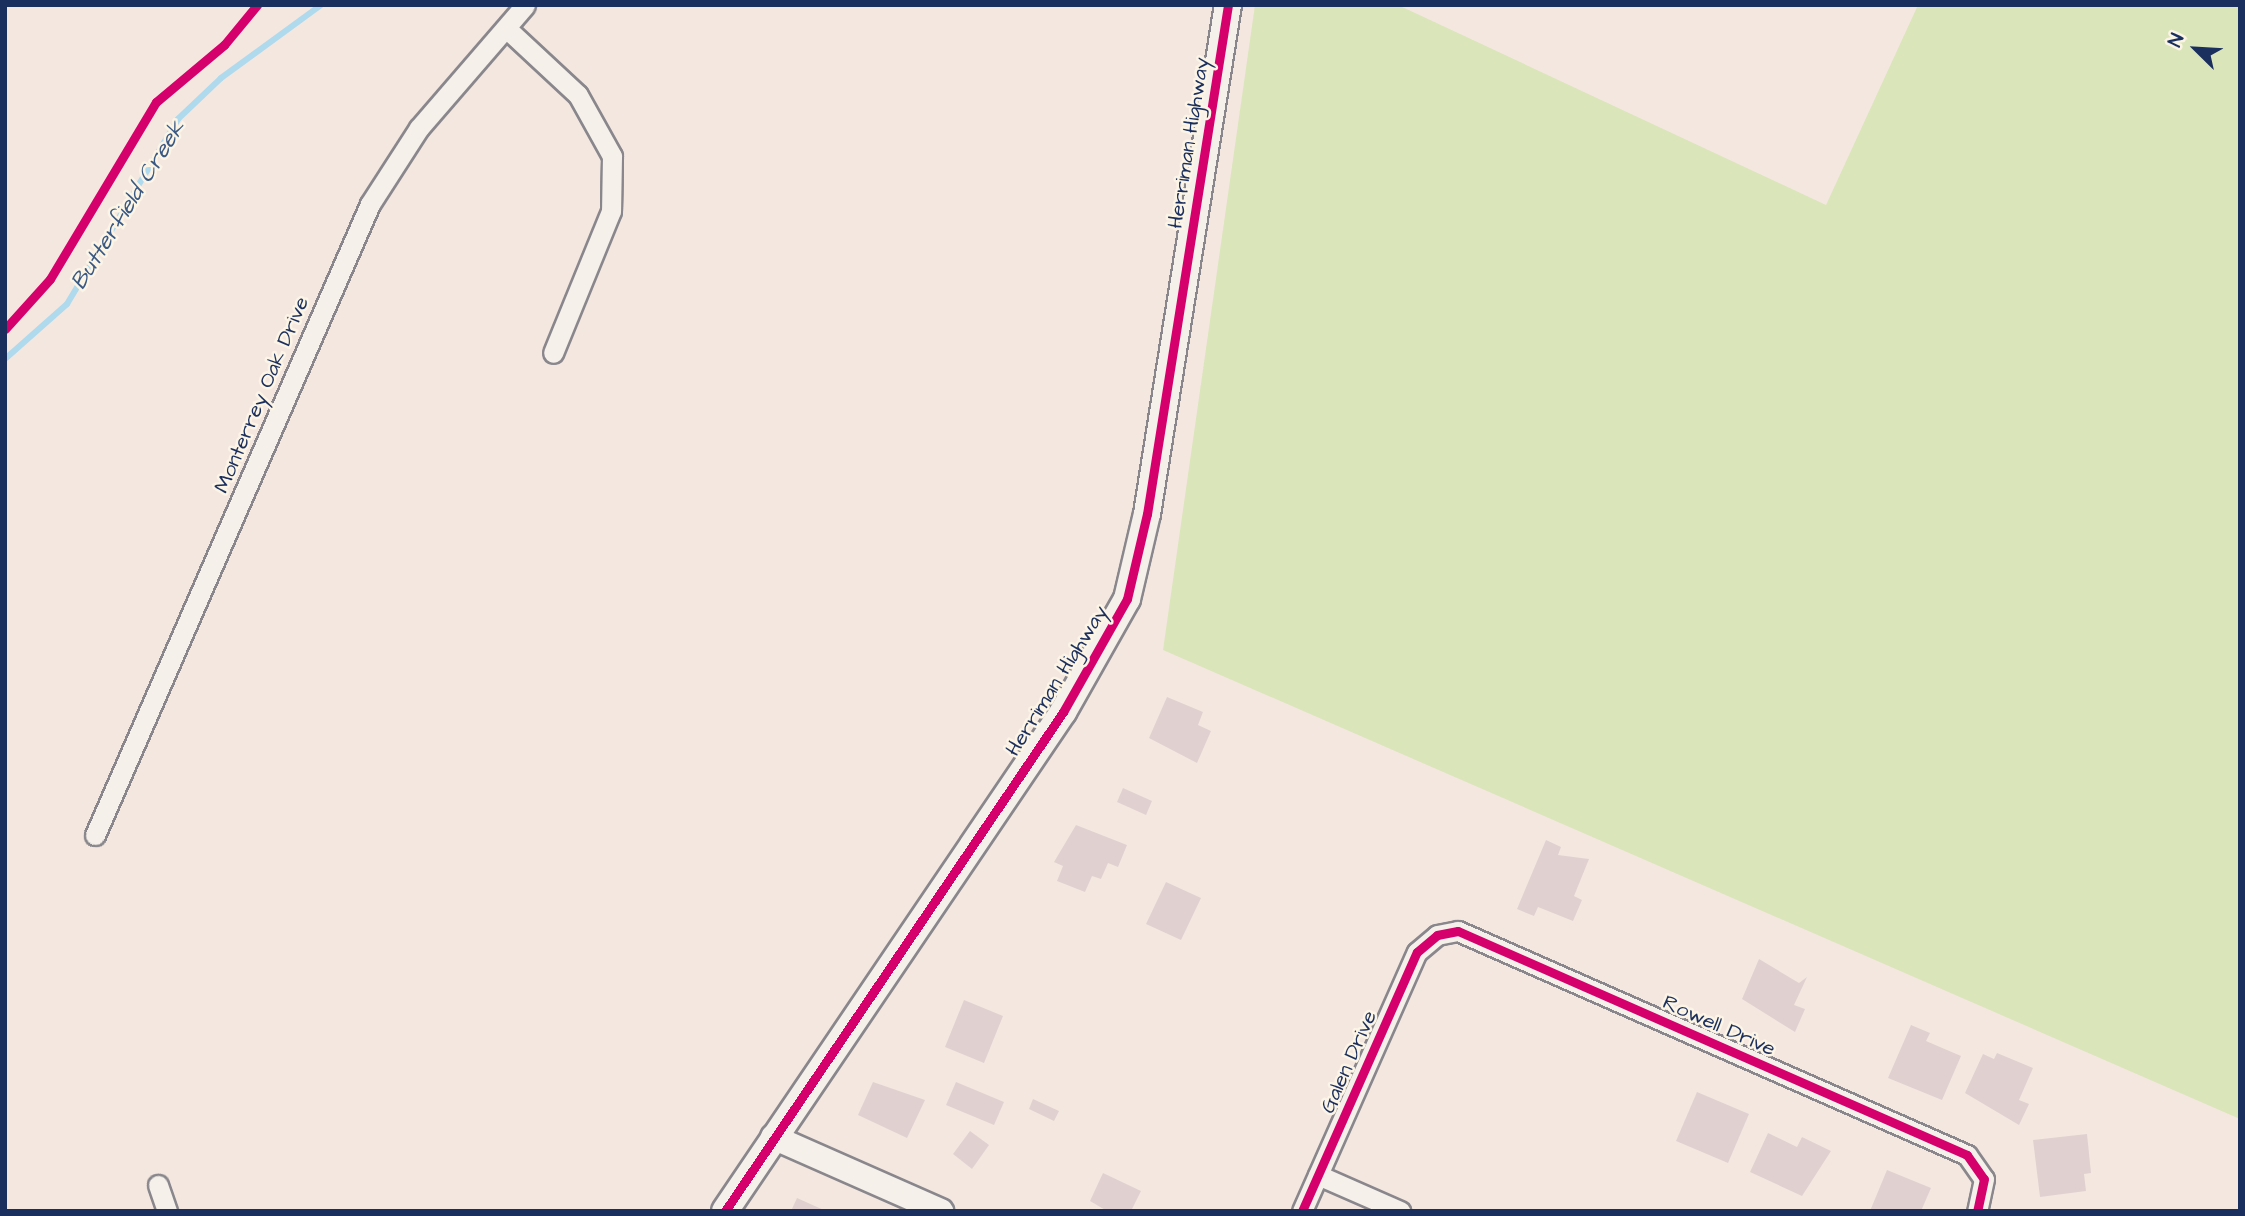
<!DOCTYPE html>
<html>
<head>
<meta charset="utf-8">
<style>
  body { margin:0 }
  #map { position:relative; width:2245px; height:1216px; overflow:hidden; background:#f4e7e0; font-family:"Architects Daughter",sans-serif }
  div>[style] { position:absolute }
  .green>* { inset:0; background:#dbe5ba }
  .stream>* { height:6px; margin:-3px; padding:0 3px; transform-origin:3px; border-radius:3px; background:#afdaed }
  .building>* { inset:0; background:#e0d1d0 }
  .roads { filter:drop-shadow(2px 0 #89878c) drop-shadow(-2px 0 #89878c) drop-shadow(0 2px #89878c) drop-shadow(0 -2px #89878c) }
  .minor>* { height:19px; margin:-9.5px; padding:0 9.5px; transform-origin:9.5px; border-radius:9.5px; background:#f5f0ea }
  .tertiary>* { height:24px; margin:-12px; padding:0 12px; transform-origin:12px; border-radius:12px; background:#f5f0ea }
  .secondary>* { height:26px; margin:-13px; padding:0 13px; transform-origin:13px; border-radius:13px; background:#f5f0ea }
  .cycleway>* { height:9px; margin:-4.5px; padding:0 4.5px; transform-origin:4.5px; border-radius:4.5px; background:#d6006c }
  span { translate:-50% -50%; white-space:nowrap; text-align:center; line-height:1.15; -webkit-text-stroke:5px #fcf5e5; paint-order:stroke }
  .street-label { font-size:21px; color:#1b2f5e }
  .water-label { font-size:23px; color:#395883; font-style:italic }
  .frame { position:absolute; inset:0; border:7px solid #1b2f5e; pointer-events:none }
  .north { position:absolute; left:2161px; top:14px; width:70px; height:70px; -webkit-text-stroke:5px #fcf5e5; paint-order:stroke; rotate:294deg; font-size:19px; font-weight:700; line-height:28px; text-align:center; color:#1b2f5e }
  .north::after { content:''; display:block; margin:auto; width:24px; height:32px; background:#1b2f5e; clip-path:polygon(50% 0,100% 100%,50% 72%,0 100%) }
</style>
</head>
<body>
<div id="map">
  <div class="green">
    <div style="clip-path:polygon(1255px 5px,1398px 5px,1826px 205px,1918px 5px,2240px 5px,2240px 1119px,1163px 650px)"></div>
  </div>
  <div class="stream">
    <div style="left:5px;top:359px;width:83px;rotate:-41.6deg"></div>
    <div style="left:67px;top:304px;width:216px;rotate:-59deg"></div>
    <div style="left:178px;top:119px;width:59px;rotate:-43.6deg"></div>
    <div style="left:221px;top:78px;width:124px;rotate:-36.1deg"></div>
  </div>
  <div class="building">
    <div style="clip-path:polygon(1167px 697px,1203px 712px,1198px 725px,1211px 731px,1197px 763px,1149px 738px)"></div>
    <div style="clip-path:polygon(1123px 788px,1152px 801px,1146px 815px,1117px 802px)"></div>
    <div style="clip-path:polygon(1076px 825px,1127px 845px,1118px 867px,1108px 863px,1101px 879px,1092px 876px,1085px 892px,1057px 881px,1063px 866px,1054px 862px)"></div>
    <div style="clip-path:polygon(1546px 840px,1561px 847px,1558px 855px,1589px 859px,1574px 896px,1582px 900px,1573px 921px,1538px 907px,1534px 916px,1517px 909px)"></div>
    <div style="clip-path:polygon(1166px 882px,1201px 898px,1181px 940px,1146px 924px)"></div>
    <div style="clip-path:polygon(1759px 959px,1799px 983px,1807px 977px,1794px 1005px,1805px 1009px,1795px 1032px,1742px 999px)"></div>
    <div style="clip-path:polygon(964px 1000px,1003px 1016px,984px 1063px,945px 1047px)"></div>
    <div style="clip-path:polygon(1911px 1025px,1930px 1033px,1926px 1041px,1961px 1056px,1942px 1100px,1888px 1078px)"></div>
    <div style="clip-path:polygon(1997px 1053px,2033px 1068px,2019px 1100px,2029px 1104px,2019px 1125px,1965px 1093px,1983px 1054px,1994px 1059px)"></div>
    <div style="clip-path:polygon(873px 1082px,925px 1100px,907px 1138px,858px 1115px)"></div>
    <div style="clip-path:polygon(956px 1082px,1004px 1102px,994px 1125px,946px 1105px)"></div>
    <div style="clip-path:polygon(1697px 1092px,1749px 1114px,1728px 1163px,1676px 1141px)"></div>
    <div style="clip-path:polygon(1033px 1099px,1059px 1111px,1054px 1121px,1029px 1109px)"></div>
    <div style="clip-path:polygon(970px 1131px,989px 1145px,972px 1169px,953px 1154px)"></div>
    <div style="clip-path:polygon(1768px 1133px,1797px 1147px,1802px 1137px,1831px 1151px,1802px 1196px,1750px 1172px)"></div>
    <div style="clip-path:polygon(2087px 1134px,2091px 1173px,2084px 1174px,2086px 1191px,2040px 1197px,2033px 1140px)"></div>
    <div style="clip-path:polygon(1887px 1170px,1931px 1188px,1921px 1211px,1870px 1211px)"></div>
    <div style="clip-path:polygon(1103px 1173px,1141px 1191px,1131px 1211px,1107px 1211px,1090px 1201px)"></div>
    <div style="clip-path:polygon(797px 1198px,826px 1211px,791px 1211px)"></div>
  </div>
  <div class="roads">
    <div class="minor">
      <div style="left:506px;top:28px;width:98px;rotate:42.9deg"></div>
      <div style="left:578px;top:95px;width:70px;rotate:60.9deg"></div>
      <div style="left:612px;top:156px;width:55px;rotate:91deg"></div>
      <div style="left:611px;top:211px;width:153px;rotate:112.2deg"></div>
      <div style="left:95px;top:835px;width:688px;rotate:-66.45deg"></div>
      <div style="left:370px;top:204px;width:90px;rotate:-57.2deg"></div>
      <div style="left:419px;top:128px;width:162px;rotate:-49.2deg"></div>
      <div style="left:1318px;top:1175px;width:90px;rotate:23.7deg"></div>
      <div style="left:158px;top:1185px;width:28px;rotate:71deg"></div>
      <div style="left:1302px;top:1211px;width:283px;rotate:-66.1deg"></div>
      <div style="left:1417px;top:952px;width:26px;rotate:-40deg"></div>
      <div style="left:1437px;top:935px;width:21px;rotate:-11deg"></div>
      <div style="left:1458px;top:931px;width:556px;rotate:23.75deg"></div>
      <div style="left:1967px;top:1155px;width:29px;rotate:55deg"></div>
      <div style="left:1984px;top:1179px;width:33px;rotate:102deg"></div>
    </div>
    <div class="tertiary">
      <div style="left:773px;top:1137px;width:184px;rotate:23.8deg"></div>
    </div>
    <div class="secondary">
      <div style="left:725px;top:1211px;width:603px;rotate:-55.89deg"></div>
      <div style="left:1063px;top:712px;width:130px;rotate:-60.5deg"></div>
      <div style="left:1127px;top:599px;width:87px;rotate:-76.8deg"></div>
      <div style="left:1147px;top:514px;width:515px;rotate:-80.96deg"></div>
    </div>
  </div>
  <div class="cycleway">
    <div style="left:5px;top:329px;width:67px;rotate:-48deg"></div>
    <div style="left:50px;top:279px;width:206px;rotate:-59.1deg"></div>
    <div style="left:156px;top:102px;width:89px;rotate:-40deg"></div>
    <div style="left:224px;top:45px;width:52px;rotate:-50.5deg"></div>
    <div style="left:725px;top:1211px;width:603px;rotate:-55.89deg"></div>
    <div style="left:1063px;top:712px;width:130px;rotate:-60.5deg"></div>
    <div style="left:1127px;top:599px;width:87px;rotate:-76.8deg"></div>
    <div style="left:1147px;top:514px;width:515px;rotate:-80.96deg"></div>
    <div style="left:1302px;top:1211px;width:283px;rotate:-66.1deg"></div>
    <div style="left:1417px;top:952px;width:26px;rotate:-40deg"></div>
    <div style="left:1437px;top:935px;width:21px;rotate:-11deg"></div>
    <div style="left:1458px;top:931px;width:556px;rotate:23.75deg"></div>
    <div style="left:1967px;top:1155px;width:29px;rotate:55deg"></div>
    <div style="left:1984px;top:1179px;width:33px;rotate:102deg"></div>
  </div>
  <div class="street-label">
    <span style="left:1189px;top:143px;rotate:-81deg">Herriman Highway</span>
    <span style="left:262px;top:395px;rotate:-67deg">Monterrey Oak Drive</span>
    <span style="left:1057px;top:681px;rotate:-58deg">Herriman Highway</span>
    <span style="left:1719px;top:1026px;rotate:24deg">Rowell Drive</span>
    <span style="left:1349px;top:1062px;rotate:-66deg">Galen Drive</span>
  </div>
  <div class="water-label">
    <span style="left:128px;top:205px;rotate:-58deg">Butterfield Creek</span>
  </div>
  <div class="frame"></div>
  <div class="north">N</div>
</div>
</body>
</html>
